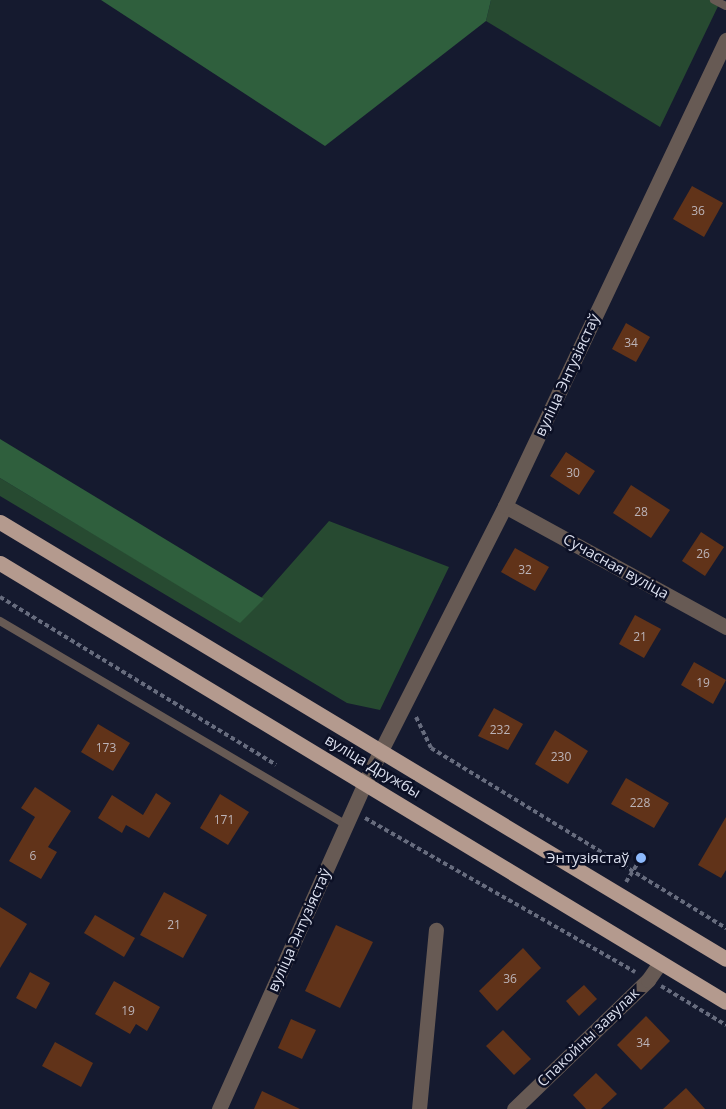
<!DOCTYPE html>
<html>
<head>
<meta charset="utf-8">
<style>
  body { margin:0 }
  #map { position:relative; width:726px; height:1109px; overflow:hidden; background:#151a2f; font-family:"Open Sans",sans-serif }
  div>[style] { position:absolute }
  .green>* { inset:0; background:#274a31 }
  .forest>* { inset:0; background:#2f5f3d }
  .building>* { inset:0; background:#613319 }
  .path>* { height:4px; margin-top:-2px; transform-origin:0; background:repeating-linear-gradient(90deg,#676c7e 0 4.5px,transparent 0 7.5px) }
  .lane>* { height:8px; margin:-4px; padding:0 4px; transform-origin:4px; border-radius:4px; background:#675a54 }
  .street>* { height:15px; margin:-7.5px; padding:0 7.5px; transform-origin:7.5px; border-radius:7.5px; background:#675a54 }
  .primary>* { height:15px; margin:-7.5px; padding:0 7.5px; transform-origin:7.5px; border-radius:7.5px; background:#b49a8e }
  .dots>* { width:16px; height:16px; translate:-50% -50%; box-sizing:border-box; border:3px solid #0c1025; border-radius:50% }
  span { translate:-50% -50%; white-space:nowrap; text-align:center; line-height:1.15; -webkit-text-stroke:5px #0c1025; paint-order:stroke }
  .number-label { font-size:12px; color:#bcb4b9 }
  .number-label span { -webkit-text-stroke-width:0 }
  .street-label { font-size:15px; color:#dbdfee }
  .poi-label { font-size:15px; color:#dbdfee }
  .right { translate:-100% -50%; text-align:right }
</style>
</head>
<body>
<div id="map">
  <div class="green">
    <div style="clip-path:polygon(491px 0,721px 0,660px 127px,486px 21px)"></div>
    <div style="clip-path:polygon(0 478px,240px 622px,329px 521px,449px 567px,380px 710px,347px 703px,0 496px)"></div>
  </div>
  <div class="forest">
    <div style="clip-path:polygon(101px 0,491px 0,486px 21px,325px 146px)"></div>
    <div style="clip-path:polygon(0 439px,264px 599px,240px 623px,0 478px)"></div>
  </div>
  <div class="building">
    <div style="clip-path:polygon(692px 186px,723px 203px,704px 237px,673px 219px)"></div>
    <div style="clip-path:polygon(626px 323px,650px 337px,636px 362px,612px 349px)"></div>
    <div style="clip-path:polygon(566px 452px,595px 471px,579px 495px,550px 476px)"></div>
    <div style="clip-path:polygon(631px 485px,670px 510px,651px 538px,613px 513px)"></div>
    <div style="clip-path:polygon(701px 532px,724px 547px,705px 576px,682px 561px)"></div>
    <div style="clip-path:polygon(515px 548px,549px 567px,535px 591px,501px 572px)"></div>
    <div style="clip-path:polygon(635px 615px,661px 629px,644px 658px,619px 644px)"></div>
    <div style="clip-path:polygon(694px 662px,726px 680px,713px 704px,681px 685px)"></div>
    <div style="clip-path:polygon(494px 708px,523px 724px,508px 750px,478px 736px)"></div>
    <div style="clip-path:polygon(98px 724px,130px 743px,113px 771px,81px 752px)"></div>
    <div style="clip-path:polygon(555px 730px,588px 751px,568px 784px,535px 764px)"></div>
    <div style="clip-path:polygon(626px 778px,669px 803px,654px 828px,611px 804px)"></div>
    <div style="clip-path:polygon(35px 787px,71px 811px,48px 847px,57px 852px,41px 879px,9px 861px,35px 817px,21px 808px)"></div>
    <div style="clip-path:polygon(156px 793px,171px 803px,149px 838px,126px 825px,122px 833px,98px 818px,112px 795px,143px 815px)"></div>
    <div style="clip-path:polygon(220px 794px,249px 812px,228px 845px,200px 828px)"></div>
    <div style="clip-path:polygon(726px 817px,726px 870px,721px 878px,698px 865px)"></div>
    <div style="clip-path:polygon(164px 892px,207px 915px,183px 958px,140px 935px)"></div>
    <div style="clip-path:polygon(0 907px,27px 924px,0 968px)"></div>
    <div style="clip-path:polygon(95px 915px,135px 938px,124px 957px,84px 933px)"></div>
    <div style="clip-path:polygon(336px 925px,373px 942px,340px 1008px,305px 991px)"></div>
    <div style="clip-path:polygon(523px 948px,541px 968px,497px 1011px,479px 991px)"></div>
    <div style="clip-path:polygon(30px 972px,50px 983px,36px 1009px,16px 998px)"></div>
    <div style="clip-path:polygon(114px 981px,160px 1007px,147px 1031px,136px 1024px,130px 1034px,95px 1014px)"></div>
    <div style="clip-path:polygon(584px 985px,597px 999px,579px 1016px,566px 1001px)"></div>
    <div style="clip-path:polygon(646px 1016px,670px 1041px,641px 1070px,617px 1045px)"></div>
    <div style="clip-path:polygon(291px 1019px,316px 1030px,302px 1059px,278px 1048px)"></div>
    <div style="clip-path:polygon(503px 1030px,531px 1059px,514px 1075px,486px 1046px)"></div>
    <div style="clip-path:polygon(55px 1042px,93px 1063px,81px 1087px,42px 1066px)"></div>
    <div style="clip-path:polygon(596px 1073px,617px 1094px,601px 1109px,586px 1109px,573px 1095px)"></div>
    <div style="clip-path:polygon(686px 1088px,705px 1109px,663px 1109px)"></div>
    <div style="clip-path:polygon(262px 1091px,300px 1109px,254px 1109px)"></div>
  </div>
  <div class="path">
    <div style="left:0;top:597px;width:323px;rotate:31.3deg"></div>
    <div style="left:416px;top:717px;width:34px;rotate:64deg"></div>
    <div style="left:431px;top:748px;width:346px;rotate:31.4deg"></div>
    <div style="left:365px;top:818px;width:311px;rotate:29.7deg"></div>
    <div style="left:626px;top:882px;width:28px;rotate:-58deg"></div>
    <div style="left:661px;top:986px;width:76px;rotate:31deg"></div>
  </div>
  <div class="lane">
    <div style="left:714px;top:0;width:13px;rotate:27deg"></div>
    <div style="left:0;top:621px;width:402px;rotate:30.5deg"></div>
  </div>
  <div class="street">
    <div style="left:505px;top:506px;width:252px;rotate:28.7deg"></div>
    <div style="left:219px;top:1109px;width:358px;rotate:-65.9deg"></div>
    <div style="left:365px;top:782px;width:309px;rotate:-63.1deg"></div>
    <div style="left:505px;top:506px;width:516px;rotate:-64.63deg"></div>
    <div style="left:419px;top:1109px;width:180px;rotate:-84.6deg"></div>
    <div style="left:514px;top:1109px;width:186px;rotate:-43.9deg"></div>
    <div style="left:648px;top:980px;width:21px;rotate:-55deg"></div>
  </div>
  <div class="primary">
    <div style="left:0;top:522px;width:847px;rotate:31.04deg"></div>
    <div style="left:0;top:563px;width:848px;rotate:31.16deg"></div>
  </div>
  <div class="dots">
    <div style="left:641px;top:858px;background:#8db9fc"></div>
  </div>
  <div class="number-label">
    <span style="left:698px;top:211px">36</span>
    <span style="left:631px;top:343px">34</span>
    <span style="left:573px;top:473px">30</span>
    <span style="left:641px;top:512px">28</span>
    <span style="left:703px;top:554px">26</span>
    <span style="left:525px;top:570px">32</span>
    <span style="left:640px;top:637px">21</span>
    <span style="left:703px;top:683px">19</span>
    <span style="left:500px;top:730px">232</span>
    <span style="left:106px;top:748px">173</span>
    <span style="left:561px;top:757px">230</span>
    <span style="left:640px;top:803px">228</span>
    <span style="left:224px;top:820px">171</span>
    <span style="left:33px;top:856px">6</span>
    <span style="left:174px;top:925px">21</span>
    <span style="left:510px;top:979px">36</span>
    <span style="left:128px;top:1011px">19</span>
    <span style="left:643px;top:1043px">34</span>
  </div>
  <div class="street-label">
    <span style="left:567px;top:375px;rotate:-65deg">вуліца Энтузіястаў</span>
    <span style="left:616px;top:566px;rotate:29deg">Сучасная вуліца</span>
    <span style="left:373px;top:766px;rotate:31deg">вуліца Дружбы</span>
    <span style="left:299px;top:930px;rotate:-66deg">вуліца Энтузіястаў</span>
    <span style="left:588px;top:1037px;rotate:-44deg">Спакойны завулак</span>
  </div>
  <div class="poi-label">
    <span class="right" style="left:629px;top:858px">Энтузіястаў</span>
  </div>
</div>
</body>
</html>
